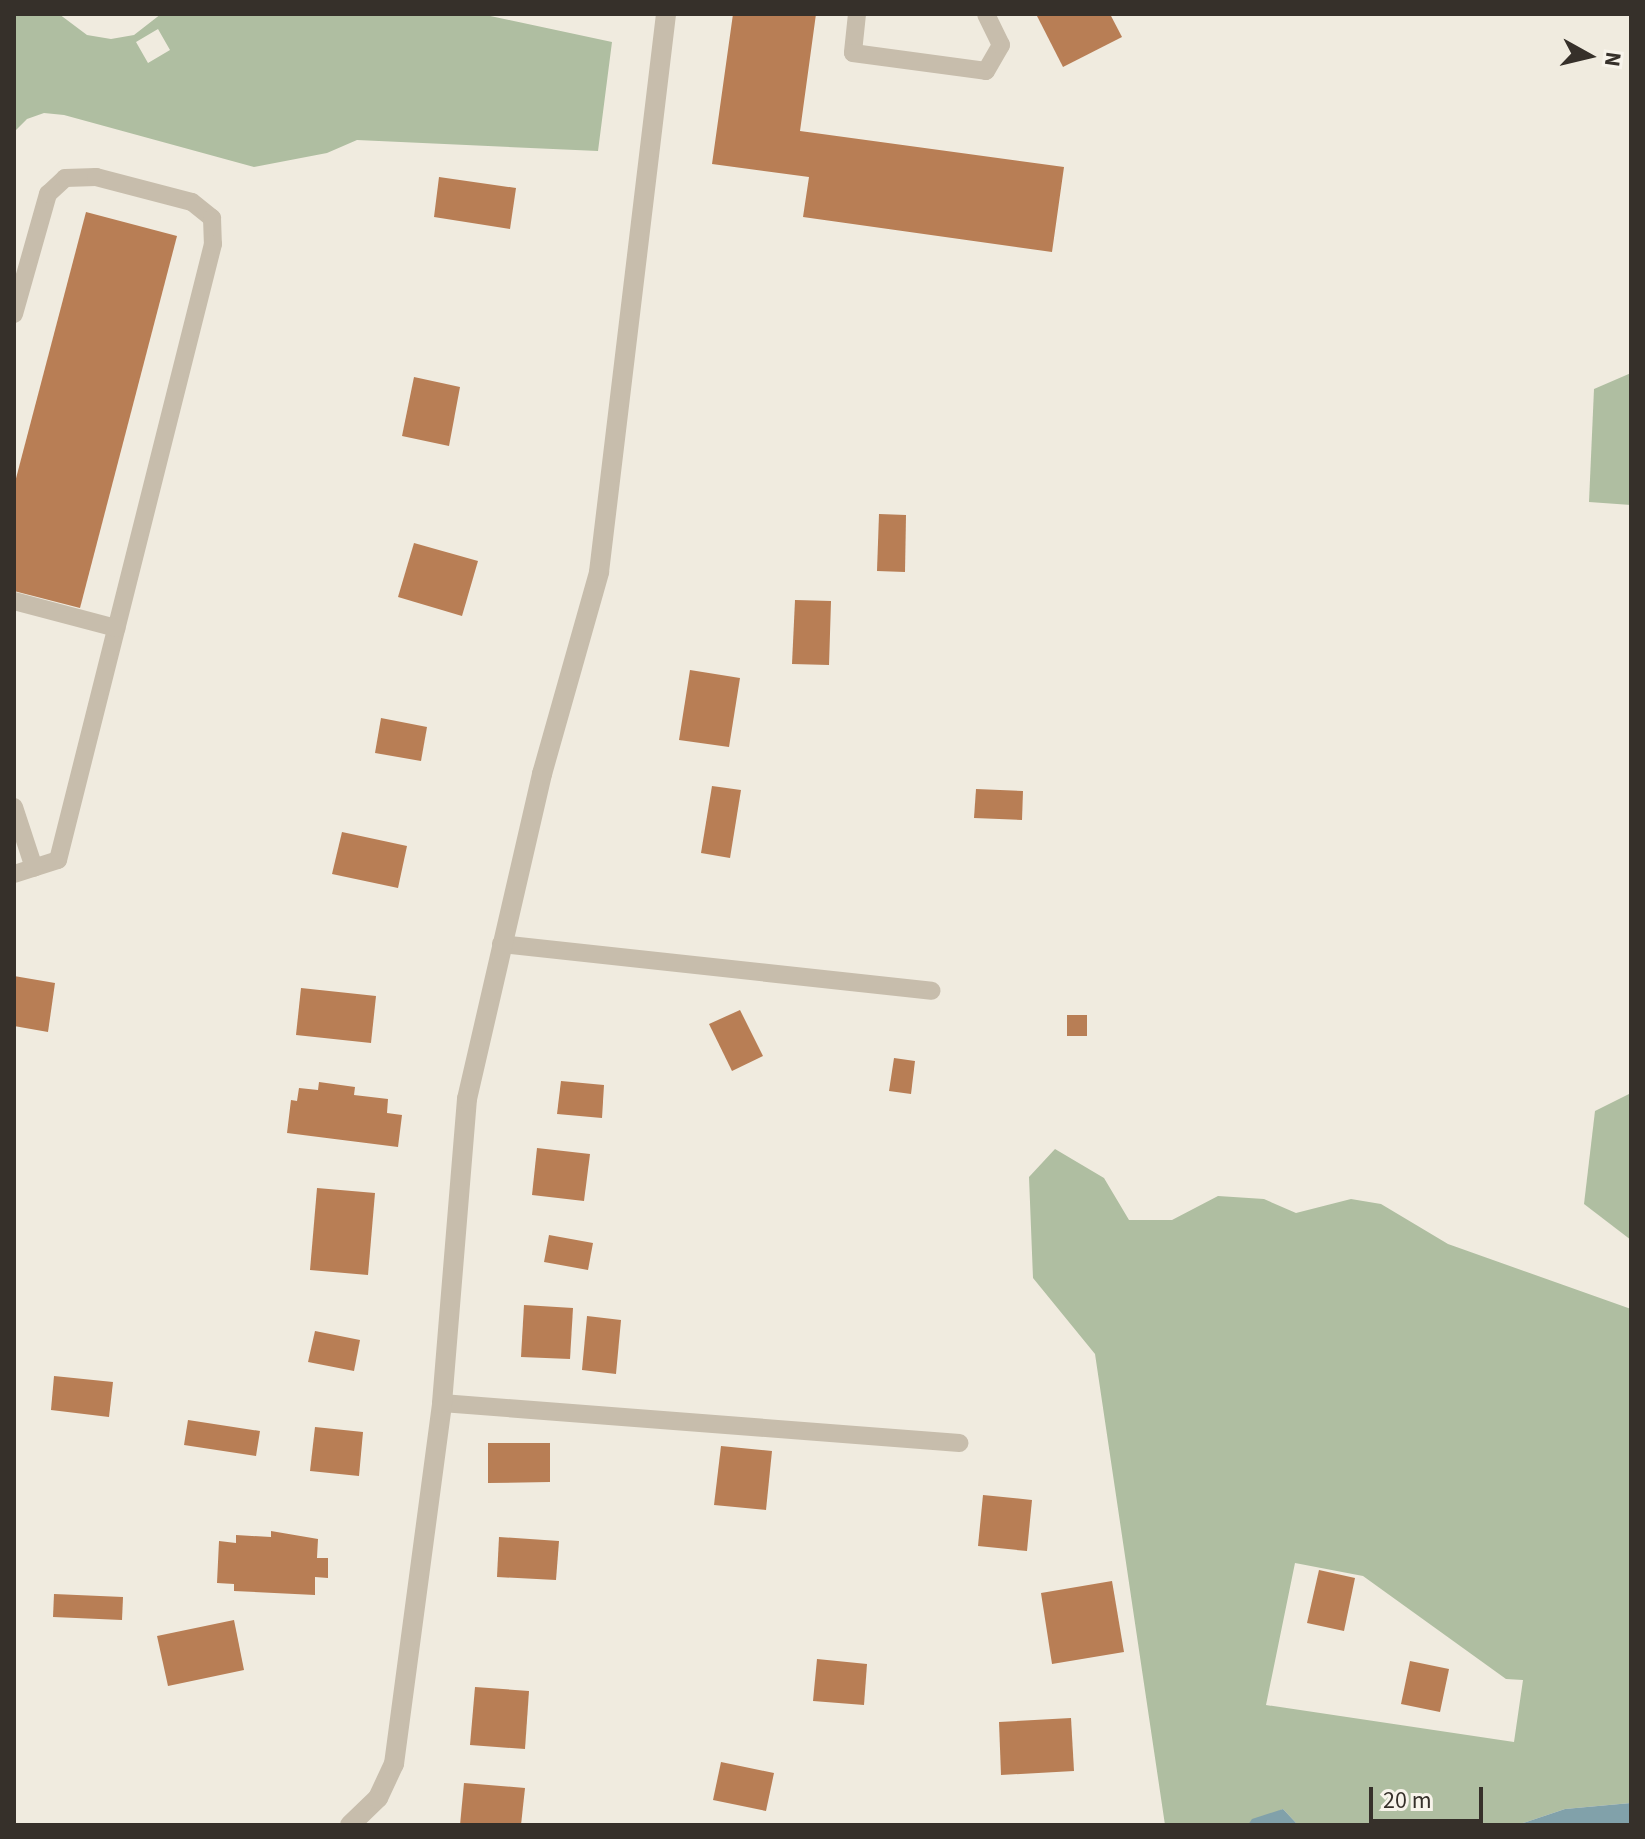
<!DOCTYPE html>
<html>
<head>
<meta charset="utf-8">
<style>
  body { margin:0 }
  #map { position:relative; width:1645px; height:1839px; overflow:hidden; background:#f0ebdf; font-family:"Source Sans 3",sans-serif }
  div>[style] { position:absolute }
  .green>* { inset:0; background:#afbea1 }
  .water>* { inset:0; background:#81a1aa }
  .building>* { inset:0; background:#b87e55 }
  .lane>* { height:18px; margin:-9px; padding:0 9px; transform-origin:9px; border-radius:9px; background:#c7bdac }
  .street>* { height:20px; margin:-10px; padding:0 10px; transform-origin:10px; border-radius:10px; background:#c7bdac }
  span { translate:-50% -50%; white-space:nowrap; text-align:center; line-height:1.15; -webkit-text-stroke:6px #f8f4eb; paint-order:stroke }
  .frame { position:absolute; inset:0; border:16px solid #36302a; pointer-events:none }
  .north { position:absolute; left:1549px; top:16px; width:80px; height:80px; -webkit-text-stroke:6px #f8f4eb; paint-order:stroke; rotate:98deg; font-size:22px; font-weight:700; line-height:32px; text-align:center; color:#36302a }
  .north::after { content:''; display:block; margin:auto; width:28px; height:36px; background:#36302a; clip-path:polygon(50% 0,100% 100%,50% 72%,0 100%) }
  .scale { position:absolute; left:1369px; top:1787px; width:114px; height:36px; box-sizing:border-box; border:4px solid #36302a; border-top:0; padding-left:10px; font-size:24px; line-height:28px; white-space:nowrap; color:#36302a; -webkit-text-stroke:6px #f8f4eb; paint-order:stroke }
</style>
</head>
<body>
<div id="map">
  <div class="green">
    <div style="clip-path:polygon(evenodd,14px 14px,59px 14px,87px 35px,111px 39px,134px 35px,161px 14px,481px 14px,612px 42px,598px 151px,357px 140px,327px 153px,254px 167px,64px 115px,44px 113px,27px 119px,14px 132px,14px 14px,158px 29px,170px 50px,148px 63px,136px 42px,158px 29px)"></div>
    <div style="clip-path:polygon(1631px 373px,1631px 505px,1589px 502px,1594px 389px)"></div>
    <div style="clip-path:polygon(1631px 1093px,1631px 1240px,1584px 1204px,1595px 1111px)"></div>
    <div style="clip-path:polygon(evenodd,1055px 1149px,1104px 1178px,1129px 1220px,1172px 1220px,1218px 1196px,1264px 1199px,1296px 1213px,1351px 1199px,1381px 1204px,1448px 1244px,1631px 1309px,1631px 1803px,1565px 1809px,1517px 1825px,1298px 1825px,1283px 1809px,1248px 1825px,1165px 1825px,1095px 1354px,1033px 1278px,1029px 1177px,1055px 1149px,1295px 1563px,1363px 1576px,1506px 1679px,1523px 1680px,1514px 1742px,1266px 1705px,1295px 1563px)"></div>
  </div>
  <div class="water">
    <div style="clip-path:polygon(1631px 1803px,1631px 1825px,1517px 1825px,1565px 1809px)"></div>
    <div style="clip-path:polygon(1283px 1809px,1298px 1825px,1248px 1825px,1252px 1819px)"></div>
  </div>
  <div class="building">
    <div style="clip-path:polygon(733px 14px,816px 14px,800px 131px,1064px 167px,1052px 252px,803px 217px,809px 177px,712px 164px)"></div>
    <div style="clip-path:polygon(1036px 14px,1110px 14px,1122px 37px,1063px 67px)"></div>
    <div style="clip-path:polygon(439px 177px,516px 188px,510px 229px,434px 217px)"></div>
    <div style="clip-path:polygon(86px 212px,177px 236px,80px 608px,14px 591px,14px 486px)"></div>
    <div style="clip-path:polygon(414px 377px,460px 387px,449px 446px,402px 436px)"></div>
    <div style="clip-path:polygon(879px 514px,906px 515px,905px 572px,877px 571px)"></div>
    <div style="clip-path:polygon(414px 543px,478px 561px,462px 616px,398px 597px)"></div>
    <div style="clip-path:polygon(795px 600px,831px 601px,829px 665px,792px 664px)"></div>
    <div style="clip-path:polygon(690px 670px,740px 678px,729px 747px,679px 740px)"></div>
    <div style="clip-path:polygon(381px 718px,427px 727px,421px 761px,375px 753px)"></div>
    <div style="clip-path:polygon(712px 786px,741px 790px,730px 858px,701px 853px)"></div>
    <div style="clip-path:polygon(976px 789px,1023px 791px,1022px 820px,974px 818px)"></div>
    <div style="clip-path:polygon(342px 832px,407px 846px,398px 888px,332px 874px)"></div>
    <div style="clip-path:polygon(14px 976px,55px 983px,48px 1032px,14px 1026px)"></div>
    <div style="clip-path:polygon(301px 988px,376px 996px,371px 1043px,296px 1035px)"></div>
    <div style="clip-path:polygon(740px 1010px,763px 1056px,732px 1071px,709px 1024px)"></div>
    <div style="clip-path:polygon(1067px 1015px,1087px 1015px,1087px 1036px,1067px 1036px)"></div>
    <div style="clip-path:polygon(894px 1058px,915px 1061px,911px 1094px,889px 1091px)"></div>
    <div style="clip-path:polygon(561px 1081px,604px 1085px,602px 1118px,557px 1114px)"></div>
    <div style="clip-path:polygon(319px 1082px,355px 1087px,354px 1095px,388px 1099px,387px 1113px,402px 1115px,398px 1147px,287px 1133px,291px 1100px,297px 1101px,299px 1088px,318px 1090px)"></div>
    <div style="clip-path:polygon(537px 1148px,590px 1154px,584px 1201px,532px 1195px)"></div>
    <div style="clip-path:polygon(317px 1188px,375px 1193px,368px 1275px,310px 1270px)"></div>
    <div style="clip-path:polygon(549px 1235px,593px 1243px,588px 1270px,544px 1262px)"></div>
    <div style="clip-path:polygon(524px 1305px,573px 1308px,570px 1359px,521px 1357px)"></div>
    <div style="clip-path:polygon(587px 1316px,621px 1320px,616px 1374px,582px 1370px)"></div>
    <div style="clip-path:polygon(315px 1331px,360px 1340px,354px 1371px,308px 1362px)"></div>
    <div style="clip-path:polygon(54px 1376px,113px 1382px,109px 1417px,51px 1410px)"></div>
    <div style="clip-path:polygon(188px 1420px,260px 1431px,256px 1456px,184px 1445px)"></div>
    <div style="clip-path:polygon(315px 1427px,363px 1432px,359px 1476px,310px 1471px)"></div>
    <div style="clip-path:polygon(488px 1443px,550px 1443px,550px 1482px,488px 1483px)"></div>
    <div style="clip-path:polygon(721px 1446px,772px 1451px,766px 1510px,714px 1505px)"></div>
    <div style="clip-path:polygon(983px 1495px,1032px 1500px,1027px 1551px,978px 1546px)"></div>
    <div style="clip-path:polygon(271px 1531px,318px 1539px,317px 1558px,328px 1558px,328px 1578px,315px 1577px,315px 1595px,234px 1591px,234px 1584px,217px 1583px,219px 1541px,236px 1543px,236px 1535px,271px 1537px)"></div>
    <div style="clip-path:polygon(499px 1537px,559px 1541px,556px 1580px,497px 1577px)"></div>
    <div style="clip-path:polygon(1319px 1570px,1355px 1578px,1344px 1631px,1307px 1623px)"></div>
    <div style="clip-path:polygon(1112px 1581px,1124px 1652px,1052px 1664px,1041px 1593px)"></div>
    <div style="clip-path:polygon(54px 1594px,123px 1597px,122px 1620px,53px 1617px)"></div>
    <div style="clip-path:polygon(234px 1620px,244px 1670px,168px 1686px,157px 1636px)"></div>
    <div style="clip-path:polygon(817px 1659px,867px 1664px,864px 1705px,813px 1701px)"></div>
    <div style="clip-path:polygon(1410px 1661px,1449px 1669px,1440px 1712px,1401px 1704px)"></div>
    <div style="clip-path:polygon(475px 1687px,529px 1691px,525px 1749px,470px 1745px)"></div>
    <div style="clip-path:polygon(1071px 1718px,1074px 1771px,1001px 1775px,999px 1722px)"></div>
    <div style="clip-path:polygon(721px 1762px,774px 1773px,766px 1811px,713px 1800px)"></div>
    <div style="clip-path:polygon(464px 1783px,525px 1788px,521px 1825px,460px 1825px)"></div>
  </div>
  <div class="lane">
    <div style="left:857px;top:14px;width:39px;rotate:96deg"></div>
    <div style="left:853px;top:53px;width:134px;rotate:7.7deg"></div>
    <div style="left:986px;top:71px;width:30px;rotate:-60deg"></div>
    <div style="left:1001px;top:45px;width:34px;rotate:-116deg"></div>
    <div style="left:14px;top:314px;width:125px;rotate:-74.2deg"></div>
    <div style="left:48px;top:194px;width:23px;rotate:-43deg"></div>
    <div style="left:65px;top:178px;width:31px;rotate:-2deg"></div>
    <div style="left:96px;top:177px;width:99px;rotate:14.6deg"></div>
    <div style="left:192px;top:202px;width:26px;rotate:39deg"></div>
    <div style="left:212px;top:218px;width:26px;rotate:88deg"></div>
    <div style="left:213px;top:244px;width:635px;rotate:104.12deg"></div>
    <div style="left:58px;top:860px;width:46px;rotate:162.3deg"></div>
    <div style="left:14px;top:601px;width:106px;rotate:14.8deg"></div>
    <div style="left:14px;top:807px;width:64px;rotate:71.8deg"></div>
    <div style="left:501px;top:944px;width:433px;rotate:6.2deg"></div>
    <div style="left:442px;top:1403px;width:519px;rotate:4.42deg"></div>
  </div>
  <div class="street">
    <div style="left:350px;top:1825px;width:39px;rotate:-44deg"></div>
    <div style="left:378px;top:1798px;width:38px;rotate:-65deg"></div>
    <div style="left:394px;top:1764px;width:364px;rotate:-82.4deg"></div>
    <div style="left:442px;top:1403px;width:305px;rotate:-85.3deg"></div>
    <div style="left:467px;top:1099px;width:334px;rotate:-77deg"></div>
    <div style="left:542px;top:774px;width:210px;rotate:-74.2deg"></div>
    <div style="left:599px;top:572px;width:562px;rotate:-83.15deg"></div>
  </div>
  <div class="frame"></div>
  <div class="north">N</div>
  <div class="scale">20 m</div>
</div>
</body>
</html>
